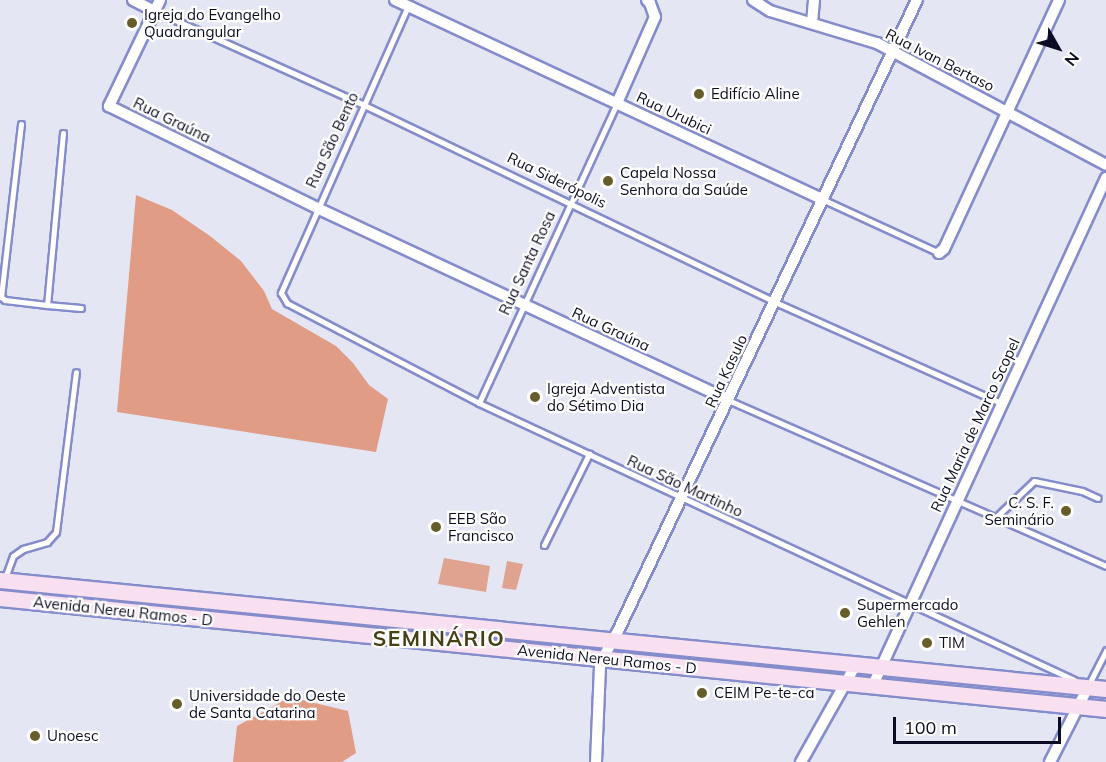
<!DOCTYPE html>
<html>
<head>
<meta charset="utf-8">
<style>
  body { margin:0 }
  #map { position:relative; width:1106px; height:762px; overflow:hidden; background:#e4e6f4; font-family:Mulish,sans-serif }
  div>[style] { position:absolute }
  .green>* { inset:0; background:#e0a38f }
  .forest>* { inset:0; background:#e09c85 }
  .roads { filter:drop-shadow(2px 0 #858ccc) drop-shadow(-2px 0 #858ccc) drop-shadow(0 2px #858ccc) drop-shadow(0 -2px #858ccc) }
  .lane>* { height:5px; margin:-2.5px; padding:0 2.5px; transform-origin:2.5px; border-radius:2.5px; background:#fff }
  .street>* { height:10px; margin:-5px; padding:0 5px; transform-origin:5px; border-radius:5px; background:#fff }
  .secondary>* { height:15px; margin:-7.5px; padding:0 7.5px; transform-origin:7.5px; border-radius:7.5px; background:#f8e0f0 }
  .dots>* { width:16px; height:16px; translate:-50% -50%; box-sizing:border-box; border:3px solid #fff; border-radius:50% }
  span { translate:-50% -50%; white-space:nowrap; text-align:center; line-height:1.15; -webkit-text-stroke:4.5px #fff; paint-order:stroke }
  .poi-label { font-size:15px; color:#0c0c24 }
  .left { translate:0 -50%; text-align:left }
  .right { translate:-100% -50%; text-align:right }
  .street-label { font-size:15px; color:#0c0c24 }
  .district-label { font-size:21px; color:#473f16; font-weight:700; letter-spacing:1.5px }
  .north { position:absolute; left:1028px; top:18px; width:60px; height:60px; -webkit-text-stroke:4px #fff; paint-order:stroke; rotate:129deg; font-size:16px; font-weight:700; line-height:24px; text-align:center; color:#0c0c24 }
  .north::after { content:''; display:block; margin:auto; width:21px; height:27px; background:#0c0c24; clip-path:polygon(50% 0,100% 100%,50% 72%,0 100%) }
  .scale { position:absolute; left:893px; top:717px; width:168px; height:27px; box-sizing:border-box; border:3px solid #0c0c24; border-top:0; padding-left:8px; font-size:18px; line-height:21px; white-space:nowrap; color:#0c0c24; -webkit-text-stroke:4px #fff; paint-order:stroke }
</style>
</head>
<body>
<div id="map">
  <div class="green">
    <div style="clip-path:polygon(444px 558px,490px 566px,486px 592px,438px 584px)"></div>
    <div style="clip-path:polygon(507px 561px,523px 564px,516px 590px,502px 588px)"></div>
  </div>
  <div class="forest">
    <div style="clip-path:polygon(136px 195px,172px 210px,210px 236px,241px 261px,264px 291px,272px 309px,336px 346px,353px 363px,369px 385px,388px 399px,376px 452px,117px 412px)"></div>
    <div style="clip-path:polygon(290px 697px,348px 711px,356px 753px,342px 762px,233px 762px,237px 726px)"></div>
  </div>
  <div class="roads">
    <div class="lane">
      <div style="left:408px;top:6px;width:314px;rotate:113.9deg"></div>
      <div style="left:281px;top:293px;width:12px;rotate:59deg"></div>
      <div style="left:287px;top:303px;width:216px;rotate:27.5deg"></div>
      <div style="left:479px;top:403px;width:656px;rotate:24.96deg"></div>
      <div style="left:155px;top:11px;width:229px;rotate:24.2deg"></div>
      <div style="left:364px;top:105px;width:456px;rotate:25.6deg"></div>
      <div style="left:775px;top:302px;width:248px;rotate:24.1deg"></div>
      <div style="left:21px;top:124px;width:174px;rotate:96.6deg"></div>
      <div style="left:1px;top:297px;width:5px;rotate:37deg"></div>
      <div style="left:5px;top:300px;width:42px;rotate:6.8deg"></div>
      <div style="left:63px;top:133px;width:173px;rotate:95.3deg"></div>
      <div style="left:47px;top:305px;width:34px;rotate:5deg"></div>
      <div style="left:824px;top:200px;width:127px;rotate:24.7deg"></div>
      <div style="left:728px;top:400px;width:413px;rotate:23.7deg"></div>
      <div style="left:479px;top:403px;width:330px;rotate:-65.3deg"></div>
      <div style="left:994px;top:519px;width:55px;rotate:-43.5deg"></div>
      <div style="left:1034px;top:481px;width:49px;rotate:11.8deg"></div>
      <div style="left:1082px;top:491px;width:17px;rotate:24deg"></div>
      <div style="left:544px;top:545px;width:102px;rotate:-63.7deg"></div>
      <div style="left:5px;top:578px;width:23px;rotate:-70deg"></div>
      <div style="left:13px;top:556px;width:12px;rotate:-35deg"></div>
      <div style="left:23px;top:549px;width:25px;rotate:-16deg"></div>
      <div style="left:47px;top:542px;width:13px;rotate:-48deg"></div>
      <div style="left:56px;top:532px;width:161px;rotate:-82.9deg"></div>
      <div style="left:1089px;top:684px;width:38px;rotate:-63deg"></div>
    </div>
    <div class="street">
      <div style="left:133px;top:0;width:25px;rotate:27deg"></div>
      <div style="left:160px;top:0;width:118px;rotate:115.7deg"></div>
      <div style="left:109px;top:106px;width:232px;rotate:26.1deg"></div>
      <div style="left:317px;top:208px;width:454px;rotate:25deg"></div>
      <div style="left:395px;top:0;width:473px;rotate:25deg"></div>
      <div style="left:753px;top:0;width:20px;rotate:33deg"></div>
      <div style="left:770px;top:11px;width:112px;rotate:16.7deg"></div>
      <div style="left:877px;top:43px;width:259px;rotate:28deg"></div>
      <div style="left:812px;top:23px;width:23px;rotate:-85deg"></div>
      <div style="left:617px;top:103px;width:94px;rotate:-66.2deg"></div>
      <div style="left:655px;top:17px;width:15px;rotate:-110deg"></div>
      <div style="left:650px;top:3px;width:4px;rotate:-135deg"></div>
      <div style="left:939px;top:253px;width:6px;rotate:-39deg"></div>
      <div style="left:944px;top:249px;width:274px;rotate:-65.2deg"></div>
      <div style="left:873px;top:685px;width:558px;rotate:-65.32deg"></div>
      <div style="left:596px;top:762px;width:95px;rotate:-87.6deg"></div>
      <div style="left:600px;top:667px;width:9px;rotate:-72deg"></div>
      <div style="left:603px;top:658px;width:31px;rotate:-61deg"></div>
      <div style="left:618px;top:631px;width:698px;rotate:-64.65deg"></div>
      <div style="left:801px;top:762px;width:110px;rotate:-60.6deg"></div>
      <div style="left:1050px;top:762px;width:84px;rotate:-63.1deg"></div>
    </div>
    <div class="secondary">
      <div style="left:0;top:580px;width:1111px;rotate:5.63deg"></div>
      <div style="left:0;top:598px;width:1112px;rotate:5.73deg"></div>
    </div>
  </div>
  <div class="dots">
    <div style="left:132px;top:23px;background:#675d2a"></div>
    <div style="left:699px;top:94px;background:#675d2a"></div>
    <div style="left:608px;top:181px;background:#675d2a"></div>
    <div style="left:535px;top:397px;background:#675d2a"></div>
    <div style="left:1066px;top:511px;background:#675d2a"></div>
    <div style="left:436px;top:527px;background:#675d2a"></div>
    <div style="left:845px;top:613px;background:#675d2a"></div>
    <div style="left:927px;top:643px;background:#675d2a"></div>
    <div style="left:702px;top:693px;background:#675d2a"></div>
    <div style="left:177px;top:704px;background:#675d2a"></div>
    <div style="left:35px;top:736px;background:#675d2a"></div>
  </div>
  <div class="poi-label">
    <span class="left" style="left:144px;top:23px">Igreja do Evangelho<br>Quadrangular</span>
    <span class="left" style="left:711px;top:94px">Edifício Aline</span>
    <span class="left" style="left:620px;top:181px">Capela Nossa<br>Senhora da Saúde</span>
    <span class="left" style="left:547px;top:397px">Igreja Adventista<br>do Sétimo Dia</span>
    <span class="right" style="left:1054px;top:511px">C. S. F.<br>Seminário</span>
    <span class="left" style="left:448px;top:527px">EEB São<br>Francisco</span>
    <span class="left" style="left:857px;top:613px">Supermercado<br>Gehlen</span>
    <span class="left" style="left:939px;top:643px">TIM</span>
    <span class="left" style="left:714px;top:693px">CEIM Pe-te-ca</span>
    <span class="left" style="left:189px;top:704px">Universidade do Oeste<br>de Santa Catarina</span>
    <span class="left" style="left:47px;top:736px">Unoesc</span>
  </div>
  <div class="street-label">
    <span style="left:940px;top:60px;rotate:27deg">Rua Ivan Bertaso</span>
    <span style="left:674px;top:113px;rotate:25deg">Rua Urubici</span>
    <span style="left:172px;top:120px;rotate:26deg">Rua Graúna</span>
    <span style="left:332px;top:140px;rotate:-65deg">Rua São Bento</span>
    <span style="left:557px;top:180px;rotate:26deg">Rua Siderópolis</span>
    <span style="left:527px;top:263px;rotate:-65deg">Rua Santa Rosa</span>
    <span style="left:611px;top:329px;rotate:25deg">Rua Graúna</span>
    <span style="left:726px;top:371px;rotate:-65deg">Rua Kasulo</span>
    <span style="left:975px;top:425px;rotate:-65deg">Rua Maria de Marco Scopel</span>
    <span style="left:685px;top:486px;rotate:25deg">Rua São Martinho</span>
    <span style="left:123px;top:611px;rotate:6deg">Avenida Nereu Ramos - D</span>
    <span style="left:607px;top:659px;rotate:6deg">Avenida Nereu Ramos - D</span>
  </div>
  <div class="district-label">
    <span style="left:439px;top:638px">SEMINÁRIO</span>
  </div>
  <div class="north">N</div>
  <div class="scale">100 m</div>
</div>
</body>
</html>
